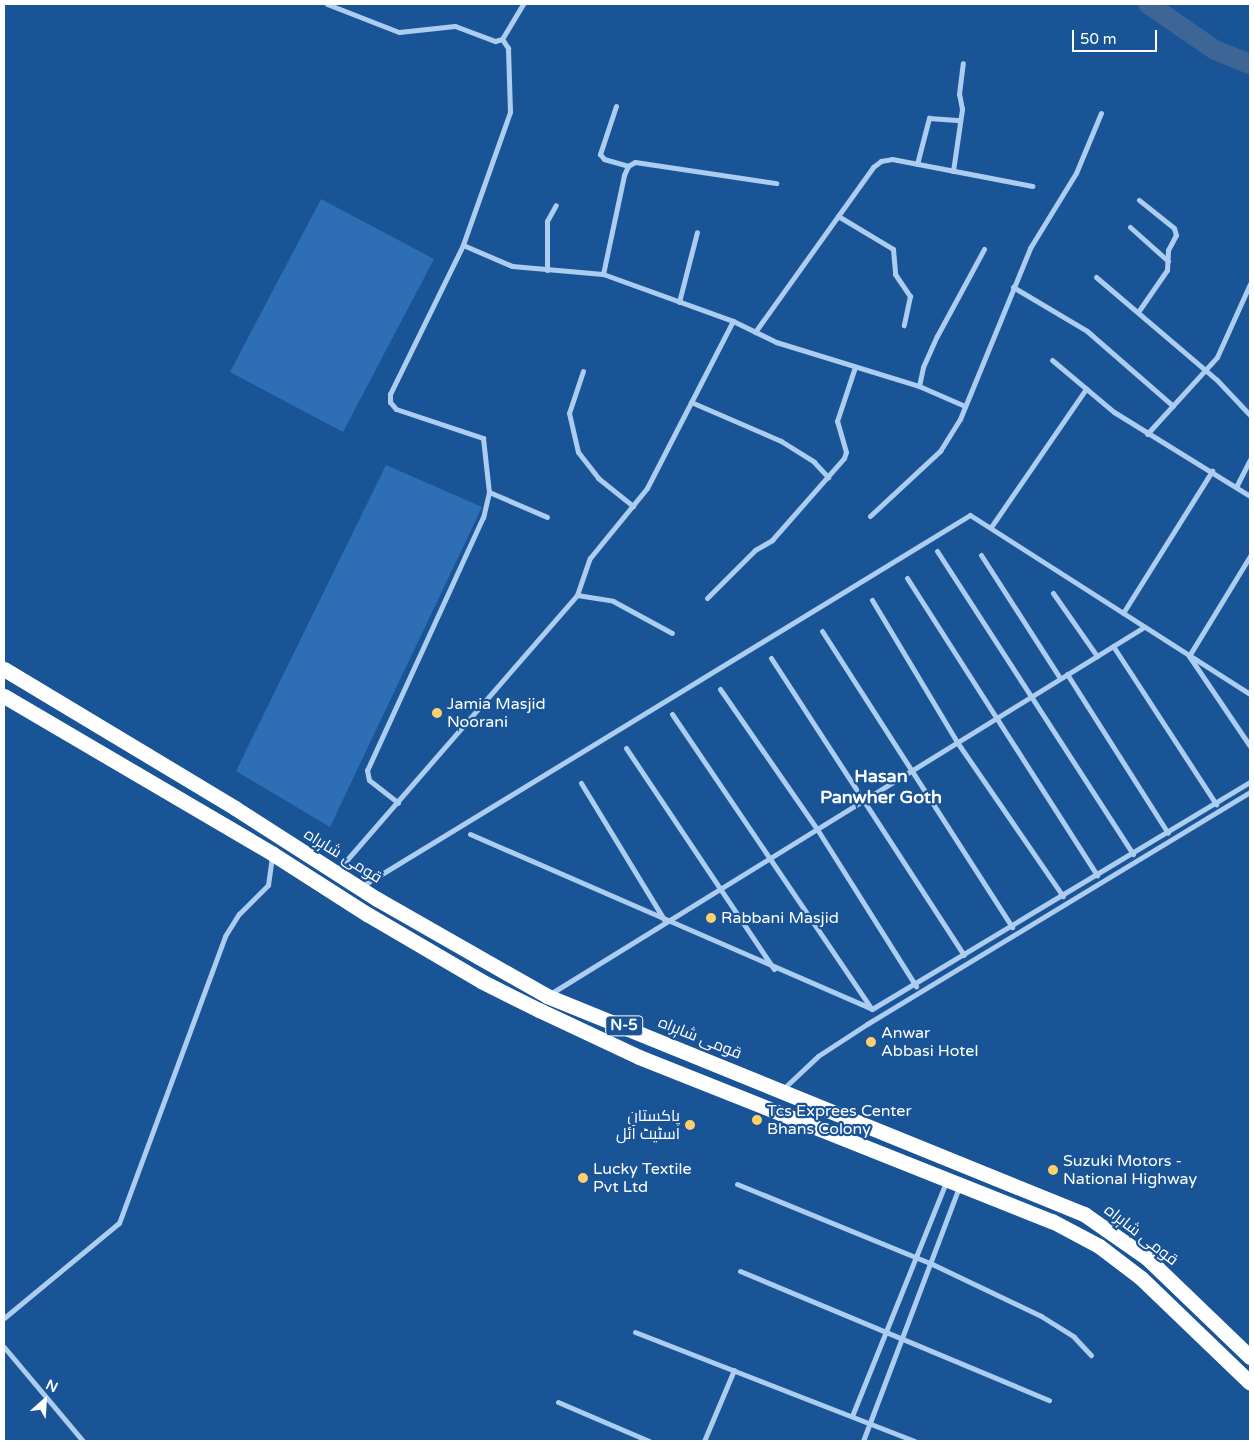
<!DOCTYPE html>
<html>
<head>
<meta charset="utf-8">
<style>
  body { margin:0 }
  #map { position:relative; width:1254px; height:1445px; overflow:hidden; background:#195497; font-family:"Varela Round",Cairo,sans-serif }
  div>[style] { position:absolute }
  .green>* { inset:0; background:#2d6eb4 }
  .river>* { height:20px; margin:-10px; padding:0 10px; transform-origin:10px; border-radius:10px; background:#3d6696 }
  .street>* { height:5px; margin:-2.5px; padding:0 2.5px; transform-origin:2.5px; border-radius:2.5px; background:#accdf0 }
  .highway>* { height:15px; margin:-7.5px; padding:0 7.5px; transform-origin:7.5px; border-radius:7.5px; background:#fff }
  .dots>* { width:14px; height:14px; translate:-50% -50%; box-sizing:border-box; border:2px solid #195497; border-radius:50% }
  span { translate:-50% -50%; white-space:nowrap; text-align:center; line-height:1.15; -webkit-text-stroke:4.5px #195497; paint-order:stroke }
  .shield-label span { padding:1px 4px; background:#195497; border:1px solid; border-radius:4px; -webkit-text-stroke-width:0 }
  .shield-label { font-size:15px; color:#fff; font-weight:700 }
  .poi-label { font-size:16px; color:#fff }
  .left { translate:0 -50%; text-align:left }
  .right { translate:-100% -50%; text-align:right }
  .street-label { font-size:16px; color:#fff }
  .neighbourhood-label { font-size:18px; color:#fff; font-weight:700 }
  .frame { position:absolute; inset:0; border:5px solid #fff; pointer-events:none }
  .north { position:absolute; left:20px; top:1375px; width:50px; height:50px; -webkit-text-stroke:4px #195497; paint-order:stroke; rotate:26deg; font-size:14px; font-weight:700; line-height:20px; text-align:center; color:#fff }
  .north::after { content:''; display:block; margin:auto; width:18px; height:22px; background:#fff; clip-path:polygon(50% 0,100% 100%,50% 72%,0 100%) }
  .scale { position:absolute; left:1072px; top:30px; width:85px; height:22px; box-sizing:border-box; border:2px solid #fff; border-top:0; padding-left:6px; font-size:15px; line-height:18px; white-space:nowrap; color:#fff; -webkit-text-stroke:4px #195497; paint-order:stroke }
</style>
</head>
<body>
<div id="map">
  <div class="green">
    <div style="clip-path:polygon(321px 199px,434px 259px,343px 432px,230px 372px)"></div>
    <div style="clip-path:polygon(386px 465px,482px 507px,330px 827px,236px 771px)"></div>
  </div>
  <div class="river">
    <div style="left:1148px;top:4px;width:81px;rotate:34.5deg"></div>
    <div style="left:1215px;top:50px;width:38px;rotate:22deg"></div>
  </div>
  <div class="street">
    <div style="left:327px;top:4px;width:77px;rotate:21.3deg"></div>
    <div style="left:399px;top:32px;width:56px;rotate:-6.1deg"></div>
    <div style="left:455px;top:26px;width:43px;rotate:20.6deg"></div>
    <div style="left:495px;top:41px;width:7px;rotate:-16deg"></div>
    <div style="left:502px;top:39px;width:11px;rotate:56deg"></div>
    <div style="left:508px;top:48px;width:64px;rotate:88.2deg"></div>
    <div style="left:510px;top:112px;width:141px;rotate:109.5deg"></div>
    <div style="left:463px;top:245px;width:166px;rotate:116.1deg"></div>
    <div style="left:390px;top:394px;width:8px;rotate:90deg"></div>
    <div style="left:390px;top:402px;width:9px;rotate:49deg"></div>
    <div style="left:396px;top:409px;width:92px;rotate:18.4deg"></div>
    <div style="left:483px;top:438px;width:54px;rotate:83.7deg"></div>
    <div style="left:489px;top:492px;width:26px;rotate:103deg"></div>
    <div style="left:483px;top:517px;width:278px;rotate:114.6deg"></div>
    <div style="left:367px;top:770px;width:10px;rotate:79deg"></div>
    <div style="left:369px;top:780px;width:37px;rotate:38deg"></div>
    <div style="left:502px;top:39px;width:41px;rotate:-59deg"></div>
    <div style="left:616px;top:106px;width:51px;rotate:108.4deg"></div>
    <div style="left:600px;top:154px;width:6px;rotate:51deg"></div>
    <div style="left:604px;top:159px;width:25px;rotate:16deg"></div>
    <div style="left:917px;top:164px;width:48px;rotate:-75.4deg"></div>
    <div style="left:929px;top:118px;width:31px;rotate:4deg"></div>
    <div style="left:953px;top:171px;width:63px;rotate:-81.7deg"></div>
    <div style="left:962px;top:109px;width:15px;rotate:-101deg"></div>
    <div style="left:959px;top:94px;width:31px;rotate:-83deg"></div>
    <div style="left:838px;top:216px;width:64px;rotate:31deg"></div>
    <div style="left:893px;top:249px;width:25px;rotate:85deg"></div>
    <div style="left:895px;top:274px;width:27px;rotate:56deg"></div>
    <div style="left:910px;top:296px;width:30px;rotate:102deg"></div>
    <div style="left:1130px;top:227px;width:51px;rotate:41.8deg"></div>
    <div style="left:463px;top:245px;width:53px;rotate:23.2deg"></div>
    <div style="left:512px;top:266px;width:91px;rotate:5deg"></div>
    <div style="left:603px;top:274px;width:138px;rotate:19.9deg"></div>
    <div style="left:733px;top:321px;width:48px;rotate:26deg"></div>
    <div style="left:776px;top:342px;width:150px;rotate:17.1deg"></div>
    <div style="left:919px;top:386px;width:50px;rotate:23.5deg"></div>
    <div style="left:547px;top:270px;width:49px;rotate:-90deg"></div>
    <div style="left:547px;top:221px;width:18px;rotate:-61deg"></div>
    <div style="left:603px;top:274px;width:101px;rotate:-78deg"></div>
    <div style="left:624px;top:175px;width:10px;rotate:-66deg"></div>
    <div style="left:628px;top:166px;width:8px;rotate:-30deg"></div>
    <div style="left:635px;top:162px;width:143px;rotate:8.5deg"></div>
    <div style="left:1096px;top:277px;width:159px;rotate:40.4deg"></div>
    <div style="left:1217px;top:380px;width:48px;rotate:46.7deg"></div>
    <div style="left:1013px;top:287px;width:86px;rotate:30.7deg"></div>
    <div style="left:1087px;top:331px;width:114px;rotate:41.1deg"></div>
    <div style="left:679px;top:302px;width:72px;rotate:-75.6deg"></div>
    <div style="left:1138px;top:312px;width:51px;rotate:-55.4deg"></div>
    <div style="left:1167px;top:270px;width:20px;rotate:-87deg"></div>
    <div style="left:1168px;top:250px;width:17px;rotate:-62deg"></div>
    <div style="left:1176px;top:235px;width:7px;rotate:-106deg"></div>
    <div style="left:1174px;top:228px;width:45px;rotate:-141.3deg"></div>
    <div style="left:755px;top:332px;width:203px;rotate:-54.4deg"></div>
    <div style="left:873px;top:167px;width:10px;rotate:-37deg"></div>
    <div style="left:881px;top:161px;width:11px;rotate:-10deg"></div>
    <div style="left:892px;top:159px;width:143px;rotate:10.9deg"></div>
    <div style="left:1052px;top:360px;width:81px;rotate:40deg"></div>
    <div style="left:1114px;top:412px;width:160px;rotate:31.7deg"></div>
    <div style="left:583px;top:371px;width:44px;rotate:108.4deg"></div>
    <div style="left:569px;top:413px;width:40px;rotate:77deg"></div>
    <div style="left:578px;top:452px;width:33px;rotate:52deg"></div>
    <div style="left:598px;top:478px;width:45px;rotate:38.7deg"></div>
    <div style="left:919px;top:386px;width:19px;rotate:-78deg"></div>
    <div style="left:923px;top:367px;width:34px;rotate:-66deg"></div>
    <div style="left:937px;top:336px;width:99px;rotate:-61.6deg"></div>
    <div style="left:691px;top:402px;width:98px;rotate:23.4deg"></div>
    <div style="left:781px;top:441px;width:39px;rotate:32deg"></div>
    <div style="left:814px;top:462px;width:21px;rotate:47deg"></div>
    <div style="left:1147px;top:434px;width:104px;rotate:-47.7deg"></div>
    <div style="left:1217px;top:357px;width:80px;rotate:-65.7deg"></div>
    <div style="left:1236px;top:487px;width:31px;rotate:-63deg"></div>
    <div style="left:489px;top:492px;width:63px;rotate:23.3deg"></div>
    <div style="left:870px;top:516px;width:96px;rotate:-42.9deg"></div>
    <div style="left:940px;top:451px;width:38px;rotate:-58deg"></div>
    <div style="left:960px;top:419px;width:185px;rotate:-67.7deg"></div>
    <div style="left:1030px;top:248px;width:88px;rotate:-58.5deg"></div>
    <div style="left:1076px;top:173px;width:65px;rotate:-67.4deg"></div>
    <div style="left:991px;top:527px;width:168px;rotate:-55.5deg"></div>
    <div style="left:937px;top:551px;width:361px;rotate:57.1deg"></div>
    <div style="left:981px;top:555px;width:146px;rotate:57.3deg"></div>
    <div style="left:1250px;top:556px;width:117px;rotate:121.4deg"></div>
    <div style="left:1189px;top:656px;width:109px;rotate:55.9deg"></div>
    <div style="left:907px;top:578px;width:353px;rotate:57.4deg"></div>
    <div style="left:1053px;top:593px;width:77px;rotate:55.1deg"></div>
    <div style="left:577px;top:595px;width:36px;rotate:9deg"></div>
    <div style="left:613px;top:601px;width:67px;rotate:28.5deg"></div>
    <div style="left:707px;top:598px;width:68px;rotate:-45deg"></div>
    <div style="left:755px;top:550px;width:20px;rotate:-30deg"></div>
    <div style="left:772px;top:540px;width:109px;rotate:-48.7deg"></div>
    <div style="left:844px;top:458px;width:6px;rotate:-72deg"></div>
    <div style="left:846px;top:452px;width:32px;rotate:-106deg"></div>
    <div style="left:837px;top:421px;width:57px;rotate:-71.6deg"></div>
    <div style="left:872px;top:600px;width:165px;rotate:59.1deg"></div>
    <div style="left:957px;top:742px;width:187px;rotate:55.5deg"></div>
    <div style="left:1123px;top:613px;width:168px;rotate:-57.9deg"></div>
    <div style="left:822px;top:631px;width:352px;rotate:57.3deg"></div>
    <div style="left:1113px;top:646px;width:189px;rotate:56.9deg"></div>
    <div style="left:771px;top:658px;width:354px;rotate:57deg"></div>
    <div style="left:1067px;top:674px;width:188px;rotate:57.6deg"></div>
    <div style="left:720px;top:689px;width:170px;rotate:55.3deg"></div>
    <div style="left:817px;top:829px;width:186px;rotate:57.8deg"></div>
    <div style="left:672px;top:714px;width:356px;rotate:55.9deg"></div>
    <div style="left:626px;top:748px;width:266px;rotate:56.2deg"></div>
    <div style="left:581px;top:783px;width:162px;rotate:58.7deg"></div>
    <div style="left:470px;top:834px;width:438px;rotate:23.5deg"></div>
    <div style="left:872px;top:1009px;width:441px;rotate:-31deg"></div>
    <div style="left:338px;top:870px;width:364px;rotate:-49deg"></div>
    <div style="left:577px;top:595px;width:39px;rotate:-71deg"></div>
    <div style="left:590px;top:558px;width:90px;rotate:-50.8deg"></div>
    <div style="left:647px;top:488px;width:188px;rotate:-62.8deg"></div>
    <div style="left:362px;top:886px;width:712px;rotate:-31.39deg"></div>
    <div style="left:970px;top:515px;width:332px;rotate:32.6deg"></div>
    <div style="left:550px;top:994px;width:698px;rotate:-31.71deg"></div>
    <div style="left:783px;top:1089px;width:48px;rotate:-43.3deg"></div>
    <div style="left:818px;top:1056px;width:59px;rotate:-33.1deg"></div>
    <div style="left:867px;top:1024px;width:448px;rotate:-31.2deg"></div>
    <div style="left:737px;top:1184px;width:209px;rotate:22.3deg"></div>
    <div style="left:930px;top:1263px;width:123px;rotate:25.5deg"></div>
    <div style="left:1041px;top:1316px;width:39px;rotate:32deg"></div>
    <div style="left:1074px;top:1337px;width:25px;rotate:47deg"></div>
    <div style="left:740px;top:1271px;width:335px;rotate:22.7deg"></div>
    <div style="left:4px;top:1318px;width:149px;rotate:-39.6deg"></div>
    <div style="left:119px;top:1223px;width:306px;rotate:-69.7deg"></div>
    <div style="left:225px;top:936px;width:26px;rotate:-58deg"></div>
    <div style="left:239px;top:914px;width:41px;rotate:-45deg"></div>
    <div style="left:268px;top:885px;width:28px;rotate:-82deg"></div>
    <div style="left:635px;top:1332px;width:300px;rotate:21.3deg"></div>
    <div style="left:4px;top:1347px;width:123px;rotate:50deg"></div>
    <div style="left:558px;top:1402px;width:99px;rotate:23.2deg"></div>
    <div style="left:852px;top:1416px;width:252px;rotate:-68.1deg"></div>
    <div style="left:704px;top:1441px;width:77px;rotate:-67.1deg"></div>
    <div style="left:863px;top:1441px;width:272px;rotate:-69.3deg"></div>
  </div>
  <div class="highway">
    <div style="left:4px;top:669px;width:270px;rotate:31deg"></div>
    <div style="left:235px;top:808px;width:169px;rotate:32.7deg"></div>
    <div style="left:377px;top:899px;width:196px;rotate:29.7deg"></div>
    <div style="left:547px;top:996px;width:580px;rotate:22.1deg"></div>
    <div style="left:1084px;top:1214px;width:77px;rotate:34.9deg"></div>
    <div style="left:1147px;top:1258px;width:143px;rotate:43.9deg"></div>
    <div style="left:4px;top:696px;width:312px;rotate:30.4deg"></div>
    <div style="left:273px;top:854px;width:112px;rotate:32.6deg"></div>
    <div style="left:367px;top:914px;width:132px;rotate:30.4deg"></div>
    <div style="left:481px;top:981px;width:65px;rotate:26.6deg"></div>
    <div style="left:539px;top:1010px;width:110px;rotate:25.2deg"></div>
    <div style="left:639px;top:1057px;width:444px;rotate:21.7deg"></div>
    <div style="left:1052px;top:1221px;width:53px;rotate:28deg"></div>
    <div style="left:1099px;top:1246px;width:53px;rotate:37.3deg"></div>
    <div style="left:1141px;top:1278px;width:151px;rotate:43.9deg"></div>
  </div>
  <div class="dots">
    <div style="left:437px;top:713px;background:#ffd06c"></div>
    <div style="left:711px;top:918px;background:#ffd06c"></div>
    <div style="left:871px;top:1042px;background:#ffd06c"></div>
    <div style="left:757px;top:1120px;background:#ffd06c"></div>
    <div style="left:690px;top:1125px;background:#ffd06c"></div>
    <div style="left:1053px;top:1170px;background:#ffd06c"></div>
    <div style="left:583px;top:1178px;background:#ffd06c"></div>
  </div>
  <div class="shield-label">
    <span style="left:624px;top:1026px">N-5</span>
  </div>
  <div class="poi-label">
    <span class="left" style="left:447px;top:713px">Jamia Masjid<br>Noorani</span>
    <span class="left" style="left:721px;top:918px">Rabbani Masjid</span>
    <span class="left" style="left:881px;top:1042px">Anwar<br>Abbasi Hotel</span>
    <span class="left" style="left:767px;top:1120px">Tcs Exprees Center<br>Bhans Colony</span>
    <span class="right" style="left:680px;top:1125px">پاکستان<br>اسٹیٹ آئل</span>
    <span class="left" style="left:1063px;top:1170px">Suzuki Motors -<br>National Highway</span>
    <span class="left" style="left:593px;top:1178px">Lucky Textile<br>Pvt Ltd</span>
  </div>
  <div class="street-label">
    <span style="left:343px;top:856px;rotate:32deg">قومی شاہراہ</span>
    <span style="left:700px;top:1038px;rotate:22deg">قومی شاہراہ</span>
    <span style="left:1141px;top:1235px;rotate:38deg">قومی شاہراہ</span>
  </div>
  <div class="neighbourhood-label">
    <span style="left:881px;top:787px">Hasan<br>Panwher Goth</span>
  </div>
  <div class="frame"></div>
  <div class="north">N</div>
  <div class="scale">50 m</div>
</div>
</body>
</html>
